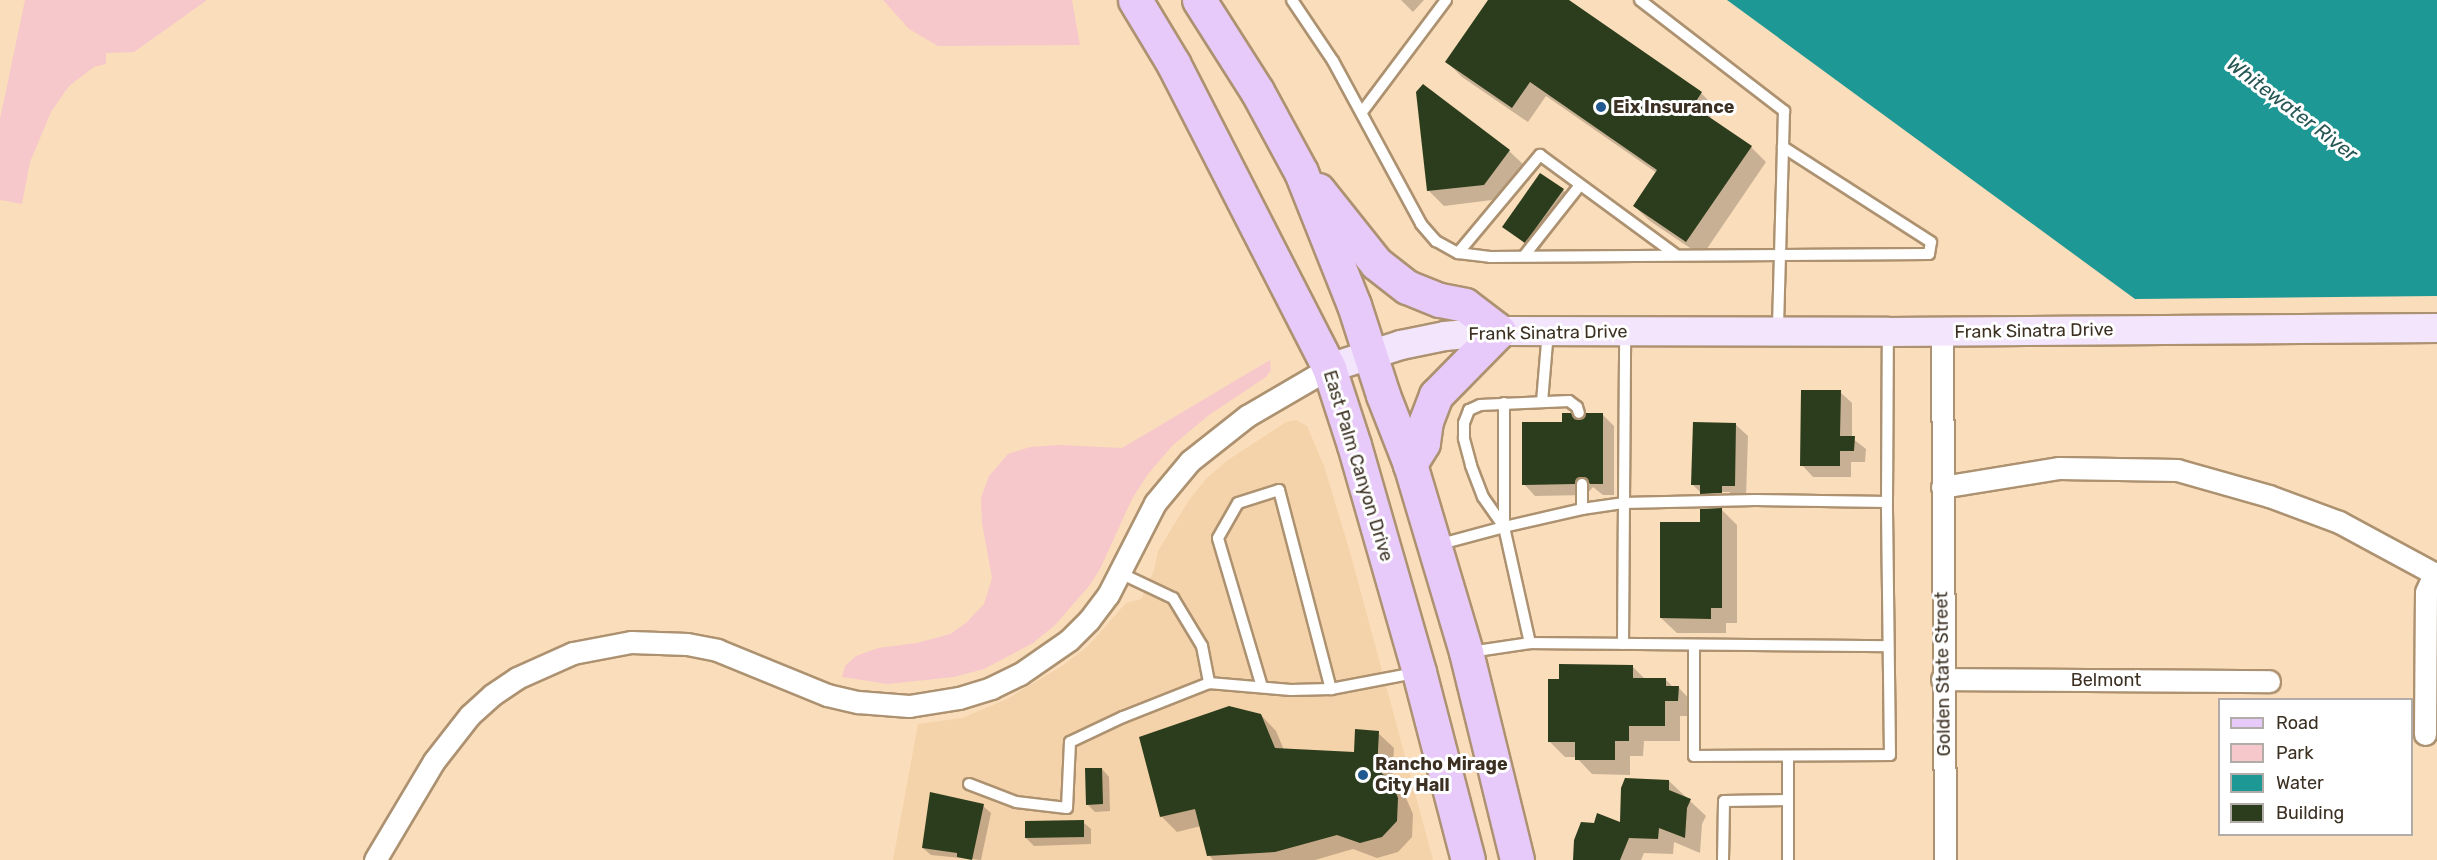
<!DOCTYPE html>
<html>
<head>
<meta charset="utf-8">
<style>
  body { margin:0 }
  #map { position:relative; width:2437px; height:860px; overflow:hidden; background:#faddba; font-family:Rubik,sans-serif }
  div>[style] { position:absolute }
  .built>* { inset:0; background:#f5d3aa }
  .green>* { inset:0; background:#f6c8cc }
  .water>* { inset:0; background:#1e9894 }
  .shadow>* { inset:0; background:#0003 }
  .building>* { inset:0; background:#2c3d1d }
  .roads { filter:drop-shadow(2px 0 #ad9271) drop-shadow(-2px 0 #ad9271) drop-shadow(0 2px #ad9271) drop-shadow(0 -2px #ad9271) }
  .lane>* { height:10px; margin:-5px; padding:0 5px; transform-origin:5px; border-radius:5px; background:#fff }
  .street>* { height:21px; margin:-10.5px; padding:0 10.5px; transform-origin:10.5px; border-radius:10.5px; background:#fff }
  .secondary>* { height:28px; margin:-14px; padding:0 14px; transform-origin:14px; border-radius:14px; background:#f3e5fc }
  .primary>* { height:33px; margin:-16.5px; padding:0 16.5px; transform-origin:16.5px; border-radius:16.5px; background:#e8cafa }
  .dots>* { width:16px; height:16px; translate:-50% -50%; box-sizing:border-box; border:3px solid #fff; border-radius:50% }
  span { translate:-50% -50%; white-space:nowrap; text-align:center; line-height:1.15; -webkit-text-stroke:6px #fff; paint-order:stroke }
  .poi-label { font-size:18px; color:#3b3022; font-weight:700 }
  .left { translate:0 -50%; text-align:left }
  .street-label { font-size:18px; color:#3b3022 }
  .water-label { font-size:20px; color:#265654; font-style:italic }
  .legend { position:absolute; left:2218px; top:698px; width:195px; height:138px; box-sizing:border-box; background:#fff; border:2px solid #b1aca7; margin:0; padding:8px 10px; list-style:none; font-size:18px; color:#3b3022 }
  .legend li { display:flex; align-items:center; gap:12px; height:30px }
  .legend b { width:30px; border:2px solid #b1aca7 }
</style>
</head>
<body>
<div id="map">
  <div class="built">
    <div style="clip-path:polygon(1296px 420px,1307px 426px,1324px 466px,1350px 552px,1433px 860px,893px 860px,918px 724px,962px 718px,1007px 699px,1062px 666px,1088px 646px,1126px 603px,1141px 599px,1154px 570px,1158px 551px,1189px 500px,1206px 479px,1228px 460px,1286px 422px)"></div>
  </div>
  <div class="green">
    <div style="clip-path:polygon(25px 0,207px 0,134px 52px,106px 53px,106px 64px,94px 67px,69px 86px,51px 112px,30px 162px,22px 204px,0 200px,0 119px)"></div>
    <div style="clip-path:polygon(883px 0,1072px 0,1080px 45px,938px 46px,909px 29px)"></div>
    <div style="clip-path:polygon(1270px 360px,1271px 370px,1266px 377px,1209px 415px,1173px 445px,1148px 474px,1132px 499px,1100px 569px,1089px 586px,1055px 625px,1033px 643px,984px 669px,954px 677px,888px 684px,842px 677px,845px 666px,856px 656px,878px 648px,917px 643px,950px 634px,966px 623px,984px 604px,992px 578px,982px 523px,981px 498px,989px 476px,1008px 454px,1030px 447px,1059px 445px,1122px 448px)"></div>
  </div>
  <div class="water">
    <div style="clip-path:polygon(1727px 0,2437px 0,2437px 296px,2135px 299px)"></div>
  </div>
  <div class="shadow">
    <div style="clip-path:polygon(1401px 0,1424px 0,1413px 12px)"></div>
    <div style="clip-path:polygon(1490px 0,1566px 0,1701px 93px,1717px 109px,1709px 119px,1751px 147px,1766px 162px,1702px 256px,1650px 221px,1634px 206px,1657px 173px,1546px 96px,1528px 122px,1462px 77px,1447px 62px)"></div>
    <div style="clip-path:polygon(1423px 86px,1509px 151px,1525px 166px,1500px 199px,1444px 206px,1428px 190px)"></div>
    <div style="clip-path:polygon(1563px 190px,1574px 202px,1537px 253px,1504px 227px)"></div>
    <div style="clip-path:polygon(1840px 392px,1852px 403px,1852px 438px,1866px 449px,1865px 462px,1851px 462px,1851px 477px,1813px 477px,1802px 465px)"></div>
    <div style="clip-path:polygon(1602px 414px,1614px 426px,1614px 495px,1603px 495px,1593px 487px,1586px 495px,1535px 496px,1524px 484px,1578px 422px)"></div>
    <div style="clip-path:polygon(evenodd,1736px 425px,1748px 436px,1746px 497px,1713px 505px,1693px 485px,1736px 425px,1704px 492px,1730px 492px,1730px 495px,1707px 495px,1704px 492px)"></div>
    <div style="clip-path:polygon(1722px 510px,1737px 525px,1737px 623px,1726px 623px,1726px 633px,1677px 633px,1661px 618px,1701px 524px)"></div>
    <div style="clip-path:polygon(1633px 667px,1645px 679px,1665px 679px,1673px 687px,1678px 687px,1693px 703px,1693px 716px,1680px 716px,1680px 741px,1644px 741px,1643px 756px,1630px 756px,1630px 775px,1592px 774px,1576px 757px,1565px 757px,1549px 741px,1561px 681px)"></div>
    <div style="clip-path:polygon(1261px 715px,1276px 731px,1284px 750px,1355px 754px,1378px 733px,1394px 748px,1392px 783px,1406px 798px,1413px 814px,1412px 837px,1398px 852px,1377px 858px,1353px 849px,1315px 860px,1213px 860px,1209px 855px,1201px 826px,1177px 832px,1161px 816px)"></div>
    <div style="clip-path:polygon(1102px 769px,1109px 777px,1110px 811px,1095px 812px,1087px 804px)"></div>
    <div style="clip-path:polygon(1669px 781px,1706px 816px,1702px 824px,1700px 853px,1674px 842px,1673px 854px,1644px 853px,1641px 860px,1575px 860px)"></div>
    <div style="clip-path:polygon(983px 806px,991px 813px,981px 860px,931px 855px,923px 848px)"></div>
    <div style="clip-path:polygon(1083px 822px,1091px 829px,1091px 844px,1034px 846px,1026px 838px)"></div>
  </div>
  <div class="building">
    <div style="clip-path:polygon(1488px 0,1569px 0,1702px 92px,1693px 106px,1752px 146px,1686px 242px,1633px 206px,1657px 170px,1530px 82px,1512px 108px,1445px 62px)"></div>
    <div style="clip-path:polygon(1423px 84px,1510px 150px,1484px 185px,1427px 191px,1416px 92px)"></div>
    <div style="clip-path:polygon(1540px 173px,1564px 189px,1525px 243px,1502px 227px)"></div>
    <div style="clip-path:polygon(1801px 390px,1841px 390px,1840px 436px,1855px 436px,1854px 451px,1840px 451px,1840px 466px,1800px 466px)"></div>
    <div style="clip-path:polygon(1562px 413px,1571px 413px,1578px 420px,1584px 418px,1586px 413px,1603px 413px,1603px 484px,1590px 484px,1586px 478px,1581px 477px,1575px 484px,1522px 485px,1522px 422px,1562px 422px)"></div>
    <div style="clip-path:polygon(1693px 422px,1736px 423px,1735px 486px,1722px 486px,1722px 493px,1700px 494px,1700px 485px,1691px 485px)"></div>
    <div style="clip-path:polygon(1722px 508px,1722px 608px,1711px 608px,1711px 619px,1660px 618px,1660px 522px,1700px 522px,1700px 509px)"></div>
    <div style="clip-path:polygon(1559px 664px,1633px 665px,1633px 678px,1666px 678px,1666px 686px,1679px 686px,1678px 701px,1665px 701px,1665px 726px,1629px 726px,1629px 741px,1615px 741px,1615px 760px,1575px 760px,1575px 742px,1548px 742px,1548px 679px,1559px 679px)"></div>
    <div style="clip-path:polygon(1229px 706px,1261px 714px,1275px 748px,1354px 752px,1355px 729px,1379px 731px,1377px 770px,1391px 780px,1398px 798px,1397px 821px,1382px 837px,1360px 843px,1337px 835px,1275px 852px,1207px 856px,1195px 809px,1160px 817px,1139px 737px)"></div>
    <div style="clip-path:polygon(1085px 768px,1102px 768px,1103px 804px,1086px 805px)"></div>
    <div style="clip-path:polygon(1625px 778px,1669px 780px,1669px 790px,1691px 799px,1687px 808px,1685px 838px,1659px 828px,1658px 839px,1629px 838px,1620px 860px,1573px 860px,1574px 840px,1581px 822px,1594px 823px,1597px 813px,1620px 822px,1621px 788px)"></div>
    <div style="clip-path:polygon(930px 792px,984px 804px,972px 860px,957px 857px,957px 853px,922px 848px)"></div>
    <div style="clip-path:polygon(1084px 820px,1084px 837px,1025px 838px,1025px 821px)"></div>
  </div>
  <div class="roads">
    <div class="lane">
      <div style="left:1292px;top:0;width:73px;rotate:56.1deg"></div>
      <div style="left:1333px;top:61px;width:185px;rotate:61.6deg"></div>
      <div style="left:1421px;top:224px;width:23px;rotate:49deg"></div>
      <div style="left:1436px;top:241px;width:25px;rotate:29deg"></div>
      <div style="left:1458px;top:253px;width:32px;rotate:7deg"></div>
      <div style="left:1490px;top:257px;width:439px;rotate:-0.4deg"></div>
      <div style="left:1929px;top:254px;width:12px;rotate:-81deg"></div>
      <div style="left:1931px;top:242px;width:176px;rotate:-147.3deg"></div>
      <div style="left:1640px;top:0;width:182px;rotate:37.6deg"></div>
      <div style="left:1784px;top:111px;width:220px;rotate:91.6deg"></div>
      <div style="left:1362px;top:112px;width:140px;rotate:-53.1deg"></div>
      <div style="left:1458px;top:253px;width:128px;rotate:-50.1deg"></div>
      <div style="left:1540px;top:155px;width:169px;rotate:36.3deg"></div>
      <div style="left:1524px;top:256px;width:90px;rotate:-51.7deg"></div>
      <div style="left:1542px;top:402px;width:71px;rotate:-85.2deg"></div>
      <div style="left:1504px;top:403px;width:123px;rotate:90deg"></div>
      <div style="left:1582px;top:484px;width:25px;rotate:90deg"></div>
      <div style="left:1504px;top:527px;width:80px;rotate:-13deg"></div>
      <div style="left:1582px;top:509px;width:41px;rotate:-8.3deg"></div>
      <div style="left:1623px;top:503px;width:132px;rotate:-1.3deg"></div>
      <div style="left:1755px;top:500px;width:132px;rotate:0.9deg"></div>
      <div style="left:1887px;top:502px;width:169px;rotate:-89.7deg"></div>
      <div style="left:1504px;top:527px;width:37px;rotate:-125deg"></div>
      <div style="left:1483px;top:497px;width:34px;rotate:-111deg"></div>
      <div style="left:1471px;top:465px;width:28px;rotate:-105deg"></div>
      <div style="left:1464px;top:438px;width:15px;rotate:-90deg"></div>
      <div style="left:1464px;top:423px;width:14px;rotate:-69deg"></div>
      <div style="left:1469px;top:410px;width:12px;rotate:-24deg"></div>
      <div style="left:1480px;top:405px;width:89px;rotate:-2.6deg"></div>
      <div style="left:1569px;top:401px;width:10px;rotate:37deg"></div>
      <div style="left:1577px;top:407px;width:6px;rotate:72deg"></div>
      <div style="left:1437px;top:545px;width:69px;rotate:-15deg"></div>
      <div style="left:1504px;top:527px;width:119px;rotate:77.4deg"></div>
      <div style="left:1120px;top:573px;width:59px;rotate:25.3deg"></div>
      <div style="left:1173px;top:598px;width:56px;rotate:58.9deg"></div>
      <div style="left:1202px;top:646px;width:38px;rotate:79deg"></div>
      <div style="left:1209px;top:683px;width:82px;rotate:4.9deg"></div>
      <div style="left:1291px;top:690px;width:40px;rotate:-1.4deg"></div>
      <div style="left:1331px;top:689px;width:86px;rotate:-10.8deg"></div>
      <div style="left:1623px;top:644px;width:313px;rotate:-89.6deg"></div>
      <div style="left:1694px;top:645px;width:111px;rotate:90deg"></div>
      <div style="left:1694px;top:756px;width:196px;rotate:-0.3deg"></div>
      <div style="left:1890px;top:755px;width:253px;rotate:-90.7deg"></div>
      <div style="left:1470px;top:652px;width:61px;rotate:-8.5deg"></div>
      <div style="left:1530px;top:643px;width:358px;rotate:0.5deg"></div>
      <div style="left:1262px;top:687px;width:155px;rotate:-106.5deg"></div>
      <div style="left:1218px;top:538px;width:40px;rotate:-60.3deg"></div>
      <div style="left:1238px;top:503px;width:43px;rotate:-17.6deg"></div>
      <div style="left:1279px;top:490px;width:206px;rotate:75.4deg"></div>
      <div style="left:969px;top:784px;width:50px;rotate:21deg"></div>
      <div style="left:1016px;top:802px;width:51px;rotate:6.7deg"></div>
      <div style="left:1067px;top:808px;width:66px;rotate:-87.4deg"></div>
      <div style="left:1070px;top:742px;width:59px;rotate:-25.3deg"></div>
      <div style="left:1123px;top:717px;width:92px;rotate:-21.6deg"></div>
      <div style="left:1788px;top:800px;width:60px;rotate:90deg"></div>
      <div style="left:1723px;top:860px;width:59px;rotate:-89deg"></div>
      <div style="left:1724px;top:801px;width:64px;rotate:-0.9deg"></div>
      <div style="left:1788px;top:800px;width:44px;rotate:-90deg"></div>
    </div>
    <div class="street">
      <div style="left:1942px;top:332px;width:528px;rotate:89.67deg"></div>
      <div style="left:1942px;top:487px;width:119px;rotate:-9.2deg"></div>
      <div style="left:2059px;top:468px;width:118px;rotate:1deg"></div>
      <div style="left:2177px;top:470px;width:96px;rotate:15.8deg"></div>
      <div style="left:2269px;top:496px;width:75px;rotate:20.4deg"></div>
      <div style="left:2339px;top:522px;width:111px;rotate:28.4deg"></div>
      <div style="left:1942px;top:679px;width:327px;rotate:0.4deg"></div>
      <div style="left:2425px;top:734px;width:142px;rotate:-89.6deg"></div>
      <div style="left:2426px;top:592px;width:20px;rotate:-66deg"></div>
      <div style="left:375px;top:860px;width:115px;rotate:-59.2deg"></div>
      <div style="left:434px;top:761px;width:58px;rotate:-52deg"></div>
      <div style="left:470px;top:715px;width:30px;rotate:-42deg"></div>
      <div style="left:492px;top:695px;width:30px;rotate:-34deg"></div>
      <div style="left:517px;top:678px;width:61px;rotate:-24.1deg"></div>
      <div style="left:573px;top:653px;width:59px;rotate:-10.7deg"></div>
      <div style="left:631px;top:642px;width:56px;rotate:2deg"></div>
      <div style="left:687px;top:644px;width:31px;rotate:11deg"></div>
      <div style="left:717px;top:650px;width:119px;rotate:22.2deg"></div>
      <div style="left:827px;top:695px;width:32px;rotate:13deg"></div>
      <div style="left:858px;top:702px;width:51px;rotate:4.5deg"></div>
      <div style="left:909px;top:706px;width:51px;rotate:-9.1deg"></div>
      <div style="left:959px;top:698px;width:34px;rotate:-17deg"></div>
      <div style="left:991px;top:688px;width:32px;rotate:-26deg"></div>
      <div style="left:1020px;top:674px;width:60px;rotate:-34.8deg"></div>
      <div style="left:1069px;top:640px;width:28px;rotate:-45deg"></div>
      <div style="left:1089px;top:620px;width:31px;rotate:-53deg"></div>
      <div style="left:1108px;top:595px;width:103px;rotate:-62.9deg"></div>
      <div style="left:1155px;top:503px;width:55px;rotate:-50.2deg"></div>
      <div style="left:1190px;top:461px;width:73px;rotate:-38.3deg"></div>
      <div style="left:1247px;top:416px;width:95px;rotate:-30.3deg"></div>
    </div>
    <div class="secondary">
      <div style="left:1329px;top:368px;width:76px;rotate:-17.7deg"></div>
      <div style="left:1401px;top:345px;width:45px;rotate:-11.6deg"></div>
      <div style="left:1445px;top:336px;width:54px;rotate:-5.3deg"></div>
      <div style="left:1499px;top:331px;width:389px;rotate:0.1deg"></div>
      <div style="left:1888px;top:332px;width:549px;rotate:-0.42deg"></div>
    </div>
    <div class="primary">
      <div style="left:1135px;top:0;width:74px;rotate:58.9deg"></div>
      <div style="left:1173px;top:63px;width:343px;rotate:62.9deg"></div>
      <div style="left:1329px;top:368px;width:81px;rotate:72deg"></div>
      <div style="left:1354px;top:445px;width:236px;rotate:74deg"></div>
      <div style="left:1419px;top:672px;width:194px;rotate:75.4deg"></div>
      <div style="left:1199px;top:0;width:108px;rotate:57.5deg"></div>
      <div style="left:1257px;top:91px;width:92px;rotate:61.5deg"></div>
      <div style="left:1301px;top:172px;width:143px;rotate:68.3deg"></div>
      <div style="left:1354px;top:305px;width:95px;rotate:72.1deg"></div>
      <div style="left:1383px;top:395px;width:74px;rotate:68.6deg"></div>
      <div style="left:1410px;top:464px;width:196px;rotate:73.4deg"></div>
      <div style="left:1466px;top:652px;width:214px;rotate:76.2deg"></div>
      <div style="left:1318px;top:190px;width:93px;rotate:51.5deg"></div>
      <div style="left:1376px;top:263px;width:39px;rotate:38deg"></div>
      <div style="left:1407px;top:287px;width:35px;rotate:22deg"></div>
      <div style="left:1440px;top:300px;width:25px;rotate:11deg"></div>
      <div style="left:1465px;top:305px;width:43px;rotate:37.4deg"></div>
      <div style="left:1499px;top:331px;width:90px;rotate:134.5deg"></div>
      <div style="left:1436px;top:395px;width:28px;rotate:111deg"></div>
      <div style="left:1426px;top:421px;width:22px;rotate:98deg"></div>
      <div style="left:1423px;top:443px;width:25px;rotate:122deg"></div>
    </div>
  </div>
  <div class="dots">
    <div style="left:1601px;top:107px;background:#225890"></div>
    <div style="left:1363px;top:775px;background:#225890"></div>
  </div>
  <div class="poi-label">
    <span class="left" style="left:1613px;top:107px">Eix Insurance</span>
    <span class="left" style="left:1375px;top:775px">Rancho Mirage<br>City Hall</span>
  </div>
  <div class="street-label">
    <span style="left:2034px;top:331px;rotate:-1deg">Frank Sinatra Drive</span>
    <span style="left:1548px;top:333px;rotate:-1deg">Frank Sinatra Drive</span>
    <span style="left:1358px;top:466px;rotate:73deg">East Palm Canyon Drive</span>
    <span style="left:1943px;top:674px;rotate:-91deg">Golden State Street</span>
    <span style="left:2106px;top:680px">Belmont</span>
  </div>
  <div class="water-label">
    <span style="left:2292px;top:109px;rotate:37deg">Whitewater River</span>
  </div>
  <ul class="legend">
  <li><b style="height:8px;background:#e8cafa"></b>Road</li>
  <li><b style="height:16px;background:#f6c8cc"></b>Park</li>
  <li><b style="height:16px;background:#1e9894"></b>Water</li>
  <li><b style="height:16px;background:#2c3d1d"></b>Building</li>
  </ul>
</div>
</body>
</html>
